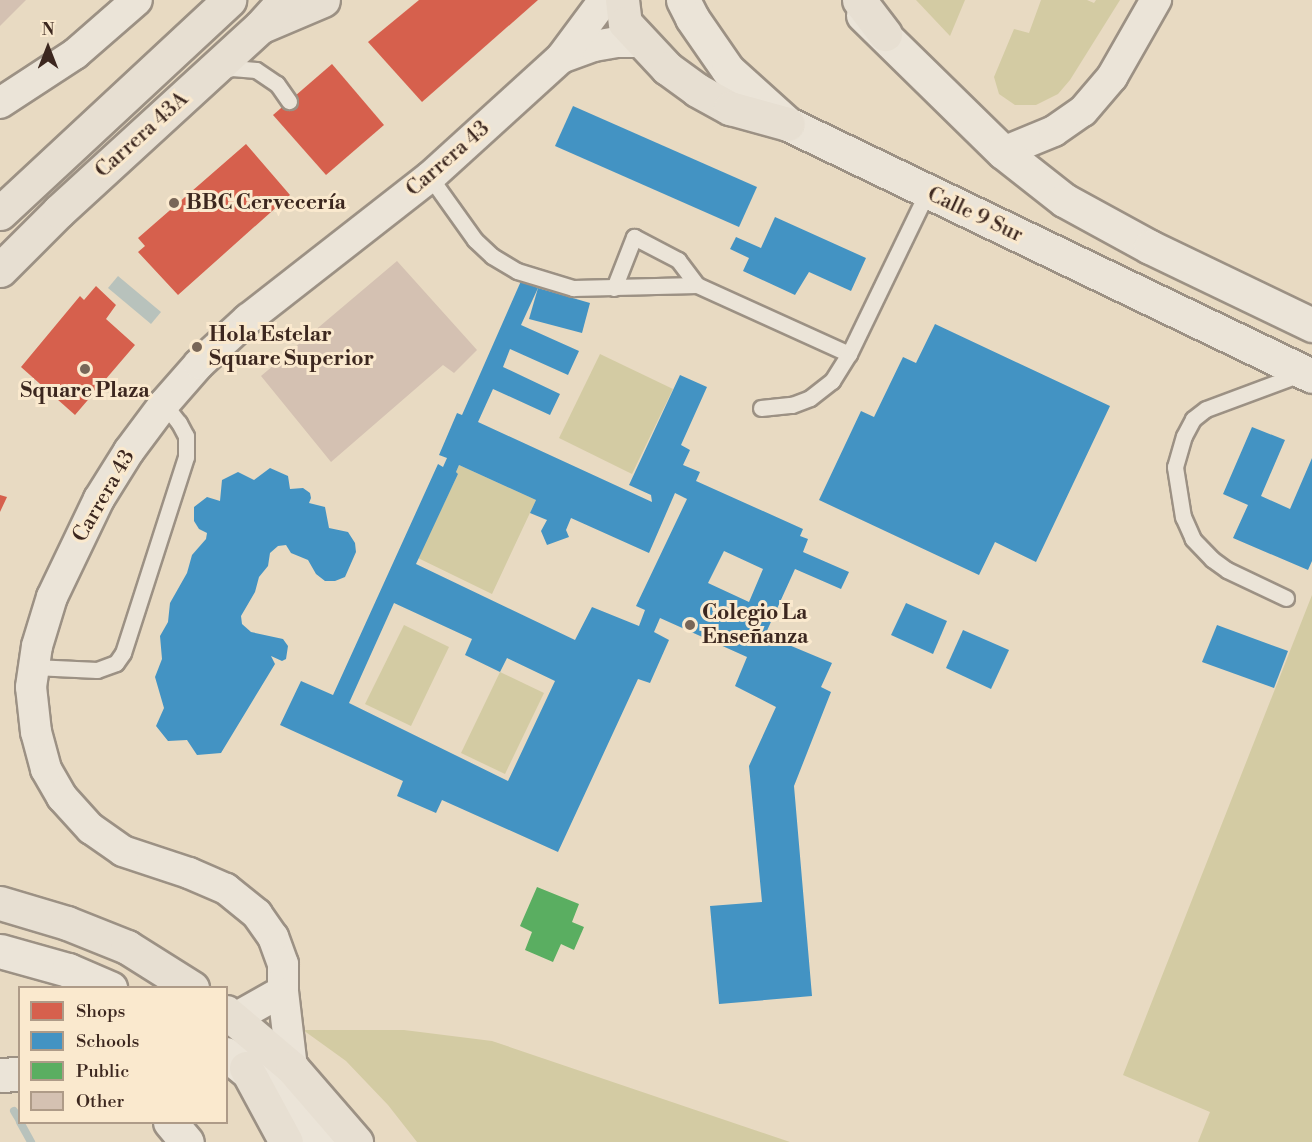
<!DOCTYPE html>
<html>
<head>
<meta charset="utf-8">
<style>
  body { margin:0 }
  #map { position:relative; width:1312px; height:1142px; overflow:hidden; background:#e8dac2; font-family:"Libre Bodoni",serif }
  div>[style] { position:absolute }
  .green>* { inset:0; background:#d3cba3 }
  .water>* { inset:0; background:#b8c2bc }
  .shops>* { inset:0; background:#d6604d }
  .schools>* { inset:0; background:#4393c3 }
  .public>* { inset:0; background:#5aae61 }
  .stream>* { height:8px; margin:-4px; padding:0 4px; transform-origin:4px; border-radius:4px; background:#b8c2bc }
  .building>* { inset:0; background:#d4c1b2 }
  .roads { filter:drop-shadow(2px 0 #9c9184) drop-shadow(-2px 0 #9c9184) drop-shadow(0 2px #9c9184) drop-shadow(0 -2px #9c9184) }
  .service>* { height:15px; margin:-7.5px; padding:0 7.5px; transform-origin:7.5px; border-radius:7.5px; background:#ebe4d8 }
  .minor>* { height:30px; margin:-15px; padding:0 15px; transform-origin:15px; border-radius:15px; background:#ebe4d8 }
  .tertiary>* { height:33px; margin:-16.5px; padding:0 16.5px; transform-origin:16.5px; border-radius:16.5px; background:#ebe4d8 }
  .secondary>* { height:33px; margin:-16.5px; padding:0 16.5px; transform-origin:16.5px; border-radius:16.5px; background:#ebe4d8 }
  .primary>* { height:33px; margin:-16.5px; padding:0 16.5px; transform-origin:16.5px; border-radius:16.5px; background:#e7dfd2 }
  .dots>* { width:16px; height:16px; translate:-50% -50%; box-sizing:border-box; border:3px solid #fae9ce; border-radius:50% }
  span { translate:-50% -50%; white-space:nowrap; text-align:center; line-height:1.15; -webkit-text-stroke:6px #fae9ce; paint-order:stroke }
  .street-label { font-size:21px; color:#3c271f }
  .poi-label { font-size:21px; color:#3c271f; font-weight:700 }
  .left { translate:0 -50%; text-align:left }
  .legend { position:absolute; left:18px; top:986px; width:210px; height:138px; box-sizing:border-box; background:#fae9ce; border:2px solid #ae9b88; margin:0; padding:8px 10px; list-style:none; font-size:18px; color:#3c271f }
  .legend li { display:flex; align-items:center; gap:12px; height:30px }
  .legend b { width:30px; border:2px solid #ae9b88 }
  .north { position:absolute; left:18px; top:18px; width:60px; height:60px; -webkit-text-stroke:4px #fae9ce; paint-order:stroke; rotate:0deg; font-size:16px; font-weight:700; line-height:24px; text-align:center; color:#3c271f }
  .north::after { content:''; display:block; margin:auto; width:21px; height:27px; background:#3c271f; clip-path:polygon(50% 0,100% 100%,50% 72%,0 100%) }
</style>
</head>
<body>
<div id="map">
  <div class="green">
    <div style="clip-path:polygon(916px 0,965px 0,950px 36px)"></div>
    <div style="clip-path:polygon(1041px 0,1087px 0,1094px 3px,1096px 0,1120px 0,1070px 80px,1058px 94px,1036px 105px,1015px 105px,999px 94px,994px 77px,1014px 29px,1029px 33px)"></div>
    <div style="clip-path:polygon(600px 354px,673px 389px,632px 474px,559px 438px)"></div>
    <div style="clip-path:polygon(459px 465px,536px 500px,492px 594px,418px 558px,458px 474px,456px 472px)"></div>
    <div style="clip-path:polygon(1312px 595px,1312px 1142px,1198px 1142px,1210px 1112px,1123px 1075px)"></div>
    <div style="clip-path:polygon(404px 625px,449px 647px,411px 726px,365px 704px)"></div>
    <div style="clip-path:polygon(500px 672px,544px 693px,505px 774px,461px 753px)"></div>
    <div style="clip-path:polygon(303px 1030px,404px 1030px,492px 1041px,790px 1142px,417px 1142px,388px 1105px,346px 1061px)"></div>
  </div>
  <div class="water">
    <div style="clip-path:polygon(118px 276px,161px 312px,151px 324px,108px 288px)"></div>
  </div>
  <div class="shops">
    <div style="clip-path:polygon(419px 0,538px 0,422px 102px,368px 42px)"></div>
    <div style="clip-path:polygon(332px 64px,384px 125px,326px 175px,273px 115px)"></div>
    <div style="clip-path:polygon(246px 144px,290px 195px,178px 295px,138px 252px,145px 246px,138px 238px)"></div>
    <div style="clip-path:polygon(96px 286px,116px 305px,106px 319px,135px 345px,75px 415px,21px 367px,80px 296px,84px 300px)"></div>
    <div style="clip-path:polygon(0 495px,7px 497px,0 512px)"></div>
  </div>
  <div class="schools">
    <div style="clip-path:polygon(573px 106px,757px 187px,739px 227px,555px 146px)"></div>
    <div style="clip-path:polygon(775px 217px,866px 258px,851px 291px,809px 272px,795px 295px,743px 271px,749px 258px,730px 249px,736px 237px,761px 248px)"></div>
    <div style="clip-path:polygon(evenodd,521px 281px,538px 288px,521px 325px,579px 351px,568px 375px,510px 349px,503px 367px,560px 394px,550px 415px,493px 389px,478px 422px,652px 502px,651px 495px,629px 485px,680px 375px,707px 387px,681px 445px,690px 450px,683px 465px,700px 472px,696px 481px,803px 529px,800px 536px,808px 539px,803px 552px,849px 572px,841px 589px,795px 569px,765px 635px,832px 663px,821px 687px,831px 692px,794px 786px,812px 996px,719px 1004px,710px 906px,762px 902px,749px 766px,776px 707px,735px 686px,747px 657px,660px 618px,654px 632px,669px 640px,650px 683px,638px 679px,558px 852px,442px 800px,436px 813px,397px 796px,403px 781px,280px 725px,301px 681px,333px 695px,438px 464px,443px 467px,447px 458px,439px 455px,457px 413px,462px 415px,521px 281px,459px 465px,536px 500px,530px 513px,547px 520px,541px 531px,547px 545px,569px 537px,566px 530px,571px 518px,649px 553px,675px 493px,687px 499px,636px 606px,645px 610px,639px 626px,592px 607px,575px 640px,416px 564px,458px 474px,456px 472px,459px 465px,521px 281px,724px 551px,763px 569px,749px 602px,708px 583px,724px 551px,521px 281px,394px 603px,472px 639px,465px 655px,500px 672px,507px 658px,555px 681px,508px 781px,349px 703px,394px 603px)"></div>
    <div style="clip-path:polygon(538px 288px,590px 303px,582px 333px,529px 319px)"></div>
    <div style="clip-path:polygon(935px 324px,1110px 406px,1036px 562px,995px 542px,979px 575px,819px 500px,861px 411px,874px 417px,903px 357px,916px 363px)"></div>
    <div style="clip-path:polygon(1252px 427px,1285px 440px,1261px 496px,1290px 509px,1312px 458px,1312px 561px,1308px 570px,1233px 538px,1248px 505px,1223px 494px)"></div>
    <div style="clip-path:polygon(270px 468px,288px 476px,290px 489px,303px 488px,310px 493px,311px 498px,309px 503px,325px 507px,329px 528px,348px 532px,355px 543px,356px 552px,345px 577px,335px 581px,325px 581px,316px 574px,308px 560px,291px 553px,286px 545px,278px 546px,270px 553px,268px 566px,259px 577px,255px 592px,241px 616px,242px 624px,251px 632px,283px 639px,288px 646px,286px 659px,282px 661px,271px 656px,275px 664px,221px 753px,197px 755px,187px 740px,168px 741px,156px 726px,164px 708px,155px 677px,162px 659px,160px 636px,168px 622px,170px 603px,187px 573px,192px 555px,206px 539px,207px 533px,199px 529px,194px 521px,194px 507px,207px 497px,220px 501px,222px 480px,238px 472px,254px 480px)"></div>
    <div style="clip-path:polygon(906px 603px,947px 621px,933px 654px,891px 635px)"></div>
    <div style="clip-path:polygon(1217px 625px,1288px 651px,1274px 688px,1202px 662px)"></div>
    <div style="clip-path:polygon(963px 630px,1009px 650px,991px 689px,946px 668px)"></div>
  </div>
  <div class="public">
    <div style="clip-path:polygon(537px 887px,579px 904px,572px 922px,584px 927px,574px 950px,561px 944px,553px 962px,525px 950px,532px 932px,520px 926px)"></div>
  </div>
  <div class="stream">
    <div style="left:14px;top:1111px;width:12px;rotate:59deg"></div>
    <div style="left:20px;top:1122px;width:23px;rotate:61deg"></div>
  </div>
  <div class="building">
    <div style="clip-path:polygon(0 0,26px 0,0 26px)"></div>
    <div style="clip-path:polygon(397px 261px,477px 350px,454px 373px,443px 365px,331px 462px,261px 376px)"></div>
  </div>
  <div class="roads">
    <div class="service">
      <div style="left:219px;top:72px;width:14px;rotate:-17deg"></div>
      <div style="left:232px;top:68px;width:24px;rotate:5deg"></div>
      <div style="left:256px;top:70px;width:25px;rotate:34deg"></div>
      <div style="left:277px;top:84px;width:21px;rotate:55deg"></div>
      <div style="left:430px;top:177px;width:77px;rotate:54.5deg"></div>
      <div style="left:475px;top:240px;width:23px;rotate:43deg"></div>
      <div style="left:492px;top:256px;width:29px;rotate:31deg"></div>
      <div style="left:517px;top:271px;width:59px;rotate:16.9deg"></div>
      <div style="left:573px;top:288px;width:124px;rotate:-1.4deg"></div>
      <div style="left:697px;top:285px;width:167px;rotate:24.4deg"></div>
      <div style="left:849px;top:354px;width:179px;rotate:-64.2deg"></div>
      <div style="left:614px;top:288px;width:55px;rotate:-68.6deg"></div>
      <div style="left:634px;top:237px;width:50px;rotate:27.6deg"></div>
      <div style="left:678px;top:260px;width:31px;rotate:53deg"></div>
      <div style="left:761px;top:408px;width:31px;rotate:-6deg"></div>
      <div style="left:792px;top:405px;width:19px;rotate:-21deg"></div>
      <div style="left:810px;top:398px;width:28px;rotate:-38deg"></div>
      <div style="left:832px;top:381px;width:32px;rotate:-58deg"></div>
      <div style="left:1286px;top:598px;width:65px;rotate:-154.6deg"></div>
      <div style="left:1227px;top:570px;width:19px;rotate:-144deg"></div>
      <div style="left:1212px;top:559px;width:28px;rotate:-134deg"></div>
      <div style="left:1193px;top:539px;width:24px;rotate:-114deg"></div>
      <div style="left:1183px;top:517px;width:51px;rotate:-99.1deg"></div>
      <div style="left:1175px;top:467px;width:32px;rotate:-74deg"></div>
      <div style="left:1184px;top:436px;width:19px;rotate:-62deg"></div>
      <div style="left:1193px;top:419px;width:16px;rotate:-38deg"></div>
      <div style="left:1206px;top:409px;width:100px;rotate:-20.4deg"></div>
      <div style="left:34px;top:667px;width:63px;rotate:2.7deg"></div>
      <div style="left:97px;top:670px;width:20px;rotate:-20deg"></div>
      <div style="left:116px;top:663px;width:12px;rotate:-55deg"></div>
      <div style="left:123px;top:653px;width:206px;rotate:-72.2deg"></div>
      <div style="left:186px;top:457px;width:21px;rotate:-90deg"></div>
      <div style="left:186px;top:436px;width:15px;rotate:-118deg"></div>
      <div style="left:179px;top:423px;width:24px;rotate:-128deg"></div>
    </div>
    <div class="minor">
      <div style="left:561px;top:58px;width:35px;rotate:-20deg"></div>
      <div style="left:594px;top:46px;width:22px;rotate:-10deg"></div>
      <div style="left:616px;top:42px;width:25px"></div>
      <div style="left:0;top:103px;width:90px;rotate:-33.2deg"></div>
      <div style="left:75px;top:54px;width:82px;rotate:-41.1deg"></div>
      <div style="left:1003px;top:152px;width:55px;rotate:-22.4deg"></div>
      <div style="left:1054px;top:131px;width:35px;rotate:-35deg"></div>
      <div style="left:1083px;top:111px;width:45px;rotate:-49.5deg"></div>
      <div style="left:1112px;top:77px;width:89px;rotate:-60.3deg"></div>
      <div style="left:235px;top:1018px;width:55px;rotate:-29.4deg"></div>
      <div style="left:292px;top:1068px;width:78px;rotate:-96.7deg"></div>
      <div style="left:283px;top:991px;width:27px;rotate:-90deg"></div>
      <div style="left:283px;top:964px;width:29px;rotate:-110deg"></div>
      <div style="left:273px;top:937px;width:28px;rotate:-125deg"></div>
      <div style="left:257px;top:914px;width:40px;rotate:-141deg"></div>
      <div style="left:226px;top:889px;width:40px;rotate:-156.6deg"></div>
      <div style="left:189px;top:873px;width:70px;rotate:-161.6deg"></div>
      <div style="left:123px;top:851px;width:39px;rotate:-145deg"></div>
      <div style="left:91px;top:829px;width:43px;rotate:-132.2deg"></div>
      <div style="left:62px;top:797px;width:32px;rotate:-120deg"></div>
      <div style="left:46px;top:769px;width:38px;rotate:-105deg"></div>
      <div style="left:36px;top:732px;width:45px;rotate:-96.3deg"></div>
      <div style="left:31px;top:687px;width:41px;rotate:-81.7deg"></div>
      <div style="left:37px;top:646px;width:51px;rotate:-73deg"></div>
      <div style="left:52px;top:597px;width:109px;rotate:-64.4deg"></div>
      <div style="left:99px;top:499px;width:57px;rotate:-58deg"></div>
      <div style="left:129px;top:451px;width:59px;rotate:-53.3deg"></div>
      <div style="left:164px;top:404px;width:53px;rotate:-48.8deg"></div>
      <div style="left:199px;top:364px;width:67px;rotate:-42.6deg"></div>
      <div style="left:248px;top:319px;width:231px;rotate:-38deg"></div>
      <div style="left:430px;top:177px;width:177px;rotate:-42.3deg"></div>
      <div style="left:561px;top:58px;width:72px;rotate:-53.4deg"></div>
    </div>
    <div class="tertiary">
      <div style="left:0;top:951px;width:71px;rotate:15.6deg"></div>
      <div style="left:68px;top:970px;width:46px;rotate:23.2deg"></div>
      <div style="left:226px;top:1054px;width:72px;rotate:39.4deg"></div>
      <div style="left:282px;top:1100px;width:58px;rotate:46.4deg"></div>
      <div style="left:0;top:1075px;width:20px;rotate:-3deg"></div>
      <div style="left:170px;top:1122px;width:26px;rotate:50deg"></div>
    </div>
    <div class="secondary">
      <div style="left:683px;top:0;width:20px;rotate:63deg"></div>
      <div style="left:692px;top:18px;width:63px;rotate:55.3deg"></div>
      <div style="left:728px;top:70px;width:81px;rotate:42deg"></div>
      <div style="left:788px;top:124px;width:581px;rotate:25.68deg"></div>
      <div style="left:863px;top:15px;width:196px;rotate:44.4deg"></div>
      <div style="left:1003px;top:152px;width:78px;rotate:38.2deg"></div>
      <div style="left:1064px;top:200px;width:98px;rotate:28.7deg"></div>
      <div style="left:1150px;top:247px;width:180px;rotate:25.7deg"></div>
    </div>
    <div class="primary">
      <div style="left:622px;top:0;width:23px;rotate:83deg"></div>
      <div style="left:625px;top:23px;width:62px;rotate:47deg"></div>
      <div style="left:667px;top:68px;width:37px;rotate:36deg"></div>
      <div style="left:697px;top:90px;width:38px;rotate:29deg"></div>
      <div style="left:730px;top:108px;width:60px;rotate:15.4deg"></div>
      <div style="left:859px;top:0;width:43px;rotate:52.6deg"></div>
      <div style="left:264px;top:25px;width:64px;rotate:-23deg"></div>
      <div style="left:0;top:213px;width:313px;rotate:-42.9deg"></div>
      <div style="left:0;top:270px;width:83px;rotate:-45deg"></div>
      <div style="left:59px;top:211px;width:273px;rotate:-42.5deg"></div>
      <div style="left:260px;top:27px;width:36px;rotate:-48deg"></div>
      <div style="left:0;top:903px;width:70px;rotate:16.6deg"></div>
      <div style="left:67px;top:923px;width:65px;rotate:21.8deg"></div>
      <div style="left:127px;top:947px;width:77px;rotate:32.2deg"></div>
      <div style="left:226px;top:1012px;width:87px;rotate:40.3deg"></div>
      <div style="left:292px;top:1068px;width:98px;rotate:49.1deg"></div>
      <div style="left:246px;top:1068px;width:84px;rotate:61.6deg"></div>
    </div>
  </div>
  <div class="dots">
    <div style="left:174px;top:203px;background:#786658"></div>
    <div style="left:197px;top:347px;background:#786658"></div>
    <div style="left:85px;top:369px;background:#786658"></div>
    <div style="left:690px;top:625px;background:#786658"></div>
  </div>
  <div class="street-label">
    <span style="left:142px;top:135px;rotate:-42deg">Carrera 43A</span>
    <span style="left:448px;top:159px;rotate:-41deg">Carrera 43</span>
    <span style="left:975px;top:215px;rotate:25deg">Calle 9 Sur</span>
    <span style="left:104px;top:496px;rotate:-60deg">Carrera 43</span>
  </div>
  <div class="poi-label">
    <span class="left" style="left:186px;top:203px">BBC Cervecería</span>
    <span class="left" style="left:209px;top:347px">Hola Estelar<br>Square Superior</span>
    <span style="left:85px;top:391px">Square Plaza</span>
    <span class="left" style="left:702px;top:625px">Colegio La<br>Enseñanza</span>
  </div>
  <ul class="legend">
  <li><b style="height:16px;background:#d6604d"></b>Shops</li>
  <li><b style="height:16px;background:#4393c3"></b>Schools</li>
  <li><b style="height:16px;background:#5aae61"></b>Public</li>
  <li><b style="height:16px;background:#d4c1b2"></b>Other</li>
  </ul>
  <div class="north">N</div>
</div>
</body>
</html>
